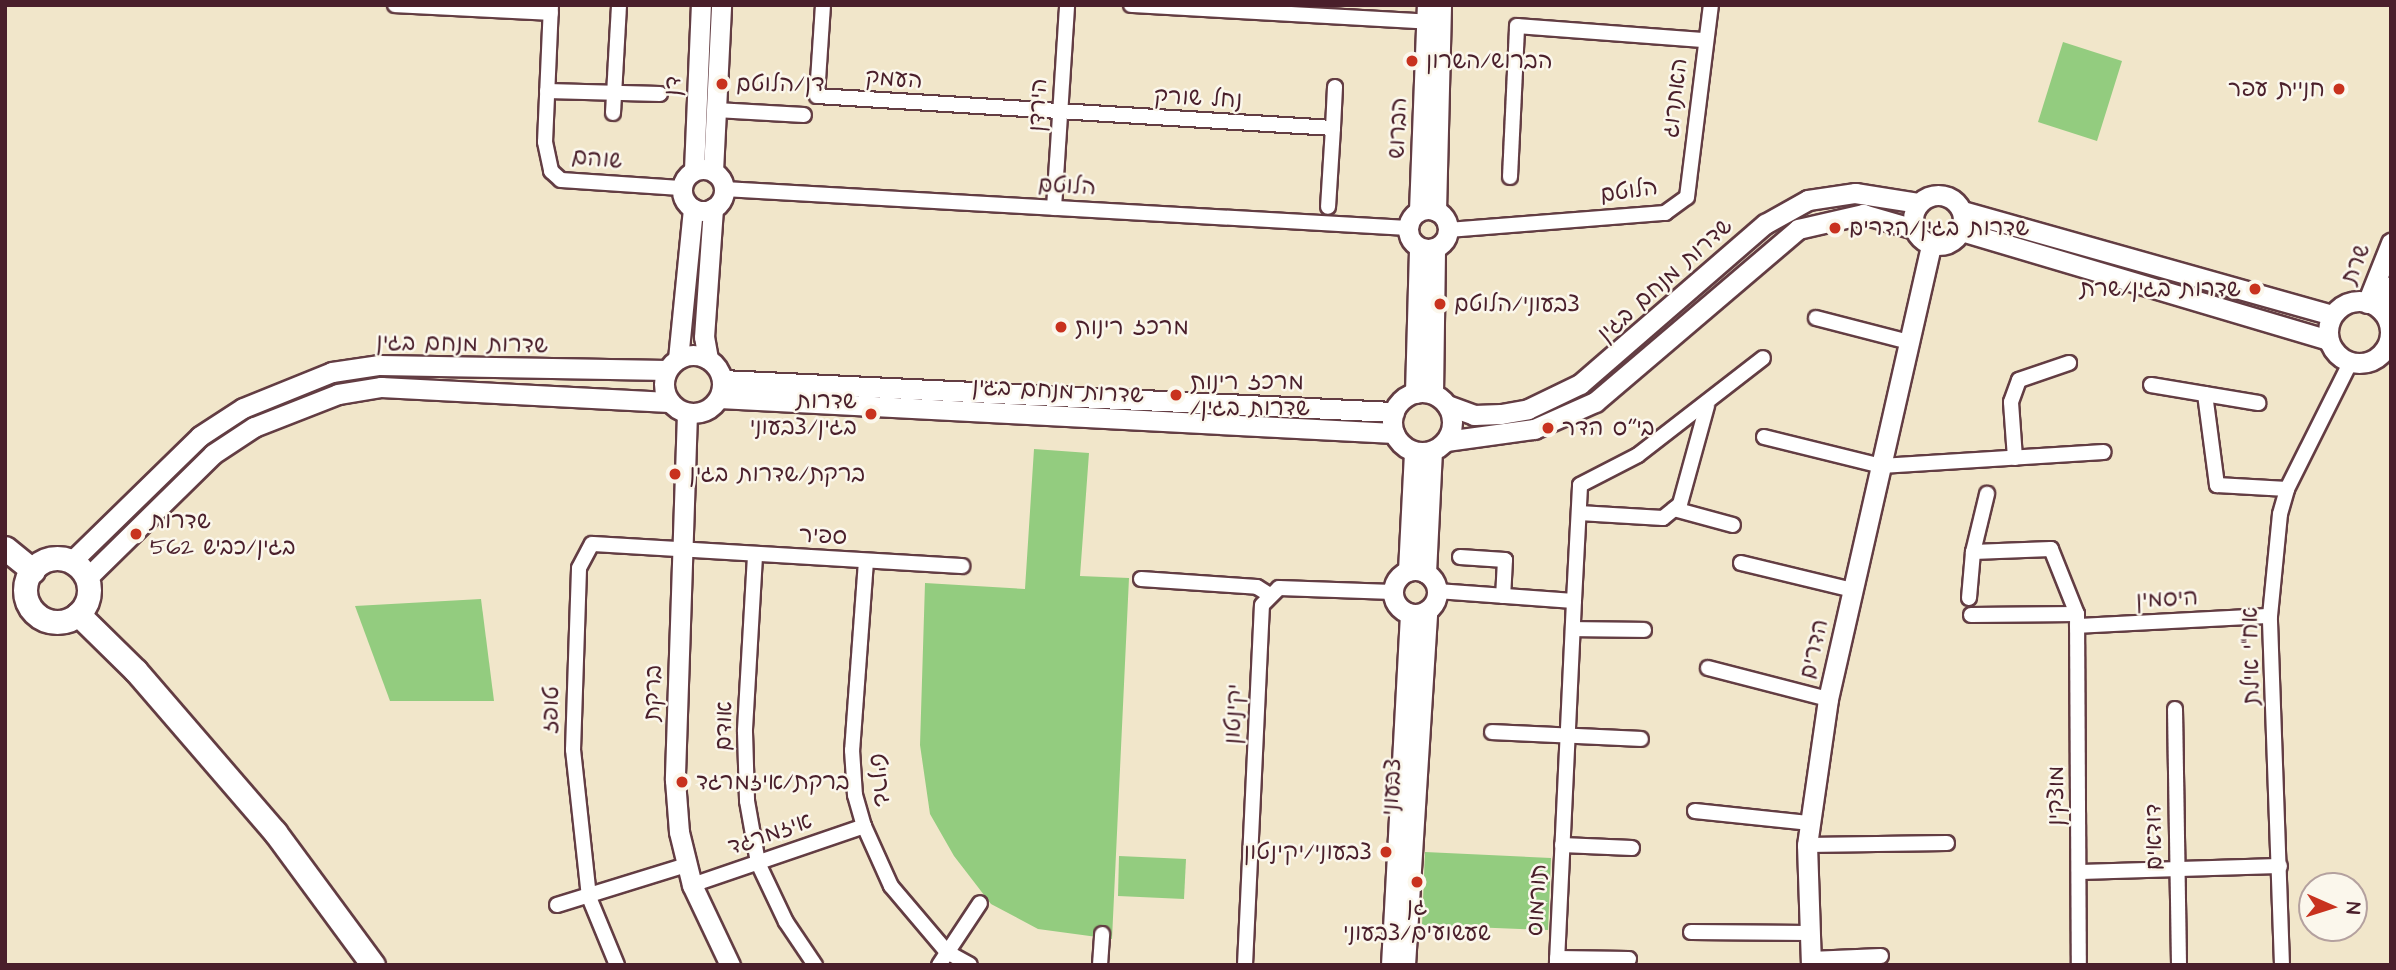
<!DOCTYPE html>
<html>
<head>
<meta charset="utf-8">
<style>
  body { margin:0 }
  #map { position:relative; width:2396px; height:970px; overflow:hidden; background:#f1e6ca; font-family:"Architects Daughter","Playpen Sans Hebrew",sans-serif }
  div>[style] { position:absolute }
  .green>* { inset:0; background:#93cc7f }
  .roads { filter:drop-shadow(2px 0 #633d43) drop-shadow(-2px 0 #633d43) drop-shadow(0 2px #633d43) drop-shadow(0 -2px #633d43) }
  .street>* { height:14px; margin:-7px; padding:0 7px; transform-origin:7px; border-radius:7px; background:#fff }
  .secondary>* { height:19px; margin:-9.5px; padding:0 9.5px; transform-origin:9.5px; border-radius:9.5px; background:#fff }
  .secondary>.ring { margin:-9.5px; padding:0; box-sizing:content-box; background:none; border:19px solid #fff; border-radius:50% }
  .primary>* { height:23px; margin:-11.5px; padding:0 11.5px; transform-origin:11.5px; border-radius:11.5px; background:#fff }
  .primary>.ring { margin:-11.5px; padding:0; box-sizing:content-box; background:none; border:23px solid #fff; border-radius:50% }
  .dots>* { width:19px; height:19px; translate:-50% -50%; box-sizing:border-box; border:4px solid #fbf7ec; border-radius:50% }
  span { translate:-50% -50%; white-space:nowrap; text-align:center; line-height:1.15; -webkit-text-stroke:5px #fbf7ec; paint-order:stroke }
  .poi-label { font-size:23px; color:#4a1f2b }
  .left { translate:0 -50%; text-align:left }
  .right { translate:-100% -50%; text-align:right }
  .street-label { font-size:23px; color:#4a1f2b }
  .frame { position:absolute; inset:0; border:7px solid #4a1f2b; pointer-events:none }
  .north { position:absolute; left:2298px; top:872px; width:70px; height:70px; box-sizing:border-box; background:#fbf7ec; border:2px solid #b4a19f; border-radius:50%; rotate:93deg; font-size:19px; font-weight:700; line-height:28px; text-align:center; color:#4a1f2b }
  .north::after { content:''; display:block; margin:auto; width:24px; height:32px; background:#c8321e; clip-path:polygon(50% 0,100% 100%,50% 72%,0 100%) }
</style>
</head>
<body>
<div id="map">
  <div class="green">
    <div style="clip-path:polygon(2063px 42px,2122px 61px,2097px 141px,2038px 122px)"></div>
    <div style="clip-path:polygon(1034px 449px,1089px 453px,1080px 576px,1129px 578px,1112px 939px,1038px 929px,991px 904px,954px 856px,930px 814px,920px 745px,925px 583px,1025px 589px)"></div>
    <div style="clip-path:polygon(481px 599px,494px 701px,390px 701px,355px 606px)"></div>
    <div style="clip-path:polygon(1425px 852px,1551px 858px,1548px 930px,1422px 925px)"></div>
    <div style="clip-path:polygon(1119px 856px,1186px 859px,1184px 899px,1118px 896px)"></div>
  </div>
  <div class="roads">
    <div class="street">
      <div style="left:395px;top:5px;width:156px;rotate:2.9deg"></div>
      <div style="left:551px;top:5px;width:137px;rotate:92.5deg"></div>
      <div style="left:545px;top:142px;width:30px;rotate:78deg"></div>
      <div style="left:551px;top:171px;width:13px;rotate:42deg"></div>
      <div style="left:561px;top:180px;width:120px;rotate:3.8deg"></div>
      <div style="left:823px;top:5px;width:91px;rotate:93.8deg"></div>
      <div style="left:817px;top:96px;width:517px;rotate:3.55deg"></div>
      <div style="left:1333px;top:128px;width:79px;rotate:93.6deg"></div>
      <div style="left:1131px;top:5px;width:305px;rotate:3.2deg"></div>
      <div style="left:547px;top:91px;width:113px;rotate:1.5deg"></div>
      <div style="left:716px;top:110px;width:88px;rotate:3.3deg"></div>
      <div style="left:613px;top:113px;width:108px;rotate:-86.8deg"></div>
      <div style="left:1333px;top:128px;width:41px;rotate:-87.2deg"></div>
      <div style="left:1510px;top:177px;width:151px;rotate:-87.3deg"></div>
      <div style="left:1517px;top:26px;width:189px;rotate:4.3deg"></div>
      <div style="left:724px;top:189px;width:685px;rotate:3.26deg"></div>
      <div style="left:1054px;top:208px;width:203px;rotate:-86.3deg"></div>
      <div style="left:1448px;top:230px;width:218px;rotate:-4.5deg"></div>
      <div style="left:1665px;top:213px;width:27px;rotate:-36deg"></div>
      <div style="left:1687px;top:197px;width:193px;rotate:-82.9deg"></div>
      <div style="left:1816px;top:318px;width:96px;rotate:14.5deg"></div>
      <div style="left:2151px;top:385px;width:109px;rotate:9.5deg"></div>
      <div style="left:2205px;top:394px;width:92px;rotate:82.5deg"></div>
      <div style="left:2217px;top:485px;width:70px;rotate:3.3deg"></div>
      <div style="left:1764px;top:437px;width:121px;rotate:13.9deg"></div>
      <div style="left:1881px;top:466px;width:223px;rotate:-3.6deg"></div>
      <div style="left:2015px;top:458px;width:56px;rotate:-94.1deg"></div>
      <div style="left:2011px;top:402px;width:23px;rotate:-70deg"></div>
      <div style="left:2019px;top:380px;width:53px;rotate:-18.8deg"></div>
      <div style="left:1674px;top:509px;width:61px;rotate:15.2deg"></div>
      <div style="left:1579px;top:513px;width:84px;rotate:3.4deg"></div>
      <div style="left:1663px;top:518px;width:22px;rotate:-39deg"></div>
      <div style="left:1680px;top:504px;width:102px;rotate:-74.6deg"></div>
      <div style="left:1973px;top:552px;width:78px;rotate:-2.2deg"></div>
      <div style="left:2051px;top:549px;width:70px;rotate:68.2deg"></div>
      <div style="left:755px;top:556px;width:176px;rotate:93.3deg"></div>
      <div style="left:745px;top:732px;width:69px;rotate:88.3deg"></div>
      <div style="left:747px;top:801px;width:63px;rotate:79.9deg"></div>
      <div style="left:758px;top:863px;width:65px;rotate:64.6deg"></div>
      <div style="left:786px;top:922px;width:52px;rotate:56deg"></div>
      <div style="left:1460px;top:557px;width:45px;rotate:3.8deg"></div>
      <div style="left:1505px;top:560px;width:36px;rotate:93deg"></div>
      <div style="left:866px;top:561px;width:190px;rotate:94.2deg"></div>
      <div style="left:852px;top:750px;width:45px;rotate:86.2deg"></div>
      <div style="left:855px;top:795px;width:32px;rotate:74deg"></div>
      <div style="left:864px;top:826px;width:66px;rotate:65.8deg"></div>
      <div style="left:891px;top:886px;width:87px;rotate:49.7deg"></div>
      <div style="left:947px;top:952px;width:26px;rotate:29deg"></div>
      <div style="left:1741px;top:563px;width:115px;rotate:13.6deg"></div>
      <div style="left:1141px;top:579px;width:116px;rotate:3.9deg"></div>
      <div style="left:1257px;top:587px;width:13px;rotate:32deg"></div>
      <div style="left:1437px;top:591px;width:137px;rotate:4.2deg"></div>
      <div style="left:1574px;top:601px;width:364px;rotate:92.7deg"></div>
      <div style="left:1969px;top:598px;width:46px;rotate:-85deg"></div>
      <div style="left:1973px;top:552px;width:60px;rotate:-76.4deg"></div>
      <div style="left:1574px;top:601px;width:116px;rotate:-87deg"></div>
      <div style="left:1580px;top:485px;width:65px;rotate:-27.3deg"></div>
      <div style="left:1638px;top:455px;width:158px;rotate:-37.8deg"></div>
      <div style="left:1971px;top:615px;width:106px;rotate:-0.5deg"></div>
      <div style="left:2077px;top:614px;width:351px;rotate:89.7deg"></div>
      <div style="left:2077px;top:626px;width:193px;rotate:-3deg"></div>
      <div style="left:1573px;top:629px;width:71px;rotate:0.8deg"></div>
      <div style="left:1708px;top:668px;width:124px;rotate:14.5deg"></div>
      <div style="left:2175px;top:709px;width:256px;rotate:89.1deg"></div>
      <div style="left:1492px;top:732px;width:149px;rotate:2.7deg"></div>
      <div style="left:1695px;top:811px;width:116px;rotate:6deg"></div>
      <div style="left:1562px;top:845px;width:70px;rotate:2.5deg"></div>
      <div style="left:1807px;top:845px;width:140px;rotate:-0.8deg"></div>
      <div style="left:2079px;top:872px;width:201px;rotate:-1.7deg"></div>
      <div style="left:692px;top:885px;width:182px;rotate:-18.9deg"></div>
      <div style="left:557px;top:905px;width:135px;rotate:-17.2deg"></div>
      <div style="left:1691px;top:932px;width:118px;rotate:0.5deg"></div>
      <div style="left:1557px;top:958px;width:72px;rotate:0.8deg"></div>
      <div style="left:1810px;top:959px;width:71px;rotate:-2.4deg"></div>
      <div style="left:617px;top:965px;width:74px;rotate:-112.4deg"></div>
      <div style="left:589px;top:897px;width:148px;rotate:-96.2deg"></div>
      <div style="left:573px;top:750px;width:182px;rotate:-88.1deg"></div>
      <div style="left:579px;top:568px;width:27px;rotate:-62deg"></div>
      <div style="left:592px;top:544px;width:371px;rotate:3.4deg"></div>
      <div style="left:939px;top:965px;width:74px;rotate:-56.5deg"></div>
      <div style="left:1100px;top:965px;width:31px;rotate:-86deg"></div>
      <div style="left:1245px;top:965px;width:360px;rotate:-87.3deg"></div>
      <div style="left:1262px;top:605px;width:24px;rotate:-45deg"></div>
      <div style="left:1279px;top:588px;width:114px;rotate:2deg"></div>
      <div style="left:2282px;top:965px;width:349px;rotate:-92deg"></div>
      <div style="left:2270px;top:616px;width:102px;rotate:-84.4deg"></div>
      <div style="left:2280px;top:514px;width:26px;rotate:-74deg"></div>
      <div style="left:2287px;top:489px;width:141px;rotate:-63.4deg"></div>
    </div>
    <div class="secondary">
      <div class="ring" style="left:682px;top:169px;width:23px;height:23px"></div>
      <div style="left:694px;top:170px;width:165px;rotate:-87.6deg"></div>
      <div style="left:713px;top:171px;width:166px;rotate:-87.2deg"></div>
      <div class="ring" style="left:1913px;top:195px;width:31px;height:31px"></div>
      <div class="ring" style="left:1408px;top:209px;width:21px;height:21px"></div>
      <div style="left:1419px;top:211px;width:206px;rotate:-87.8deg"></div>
      <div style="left:1436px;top:211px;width:206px;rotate:-88.6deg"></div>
      <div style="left:1962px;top:211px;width:384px;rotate:15.7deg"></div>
      <div style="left:1961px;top:231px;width:383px;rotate:16.5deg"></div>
      <div class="ring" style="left:2328px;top:301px;width:43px;height:43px"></div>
      <div style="left:2367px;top:303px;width:65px;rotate:-68.2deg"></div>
      <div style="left:2381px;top:310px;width:26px;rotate:-67deg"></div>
      <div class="ring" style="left:664px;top:355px;width:39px;height:39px"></div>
      <div style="left:678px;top:359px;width:151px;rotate:-84.3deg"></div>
      <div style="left:708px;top:359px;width:22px;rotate:-100deg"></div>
      <div style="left:704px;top:337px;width:129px;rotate:-86deg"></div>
      <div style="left:722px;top:380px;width:673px;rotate:2.73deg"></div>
      <div class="ring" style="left:1392px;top:392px;width:41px;height:41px"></div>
      <div style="left:1415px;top:393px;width:145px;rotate:-88.4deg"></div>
      <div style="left:1433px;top:394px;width:146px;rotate:-89.2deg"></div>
      <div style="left:719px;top:398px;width:676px;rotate:2.97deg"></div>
      <div style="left:1447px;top:405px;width:29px;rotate:20deg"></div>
      <div style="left:1474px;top:415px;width:27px;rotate:-2deg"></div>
      <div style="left:1501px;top:414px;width:27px;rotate:-10deg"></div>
      <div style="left:1528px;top:409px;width:58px;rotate:-25.7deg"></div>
      <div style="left:1580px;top:384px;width:245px;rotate:-40.9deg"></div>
      <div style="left:1765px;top:224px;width:49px;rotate:-29.2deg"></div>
      <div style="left:1808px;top:200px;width:48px;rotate:-8.5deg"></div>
      <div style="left:1855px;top:193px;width:65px;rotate:8.9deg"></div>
      <div style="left:687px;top:413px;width:367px;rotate:91.9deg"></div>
      <div style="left:675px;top:780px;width:52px;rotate:85.6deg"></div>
      <div style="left:679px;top:832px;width:55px;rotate:76.2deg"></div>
      <div style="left:692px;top:885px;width:89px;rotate:64.6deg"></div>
      <div style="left:1446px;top:441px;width:89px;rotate:-7.8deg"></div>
      <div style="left:1534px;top:429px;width:67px;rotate:-23.9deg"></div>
      <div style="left:1595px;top:402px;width:267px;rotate:-40.4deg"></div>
      <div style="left:1798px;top:229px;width:67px;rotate:-13deg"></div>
      <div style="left:1863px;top:214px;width:53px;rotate:16.4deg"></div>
      <div style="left:71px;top:562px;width:180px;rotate:-44.3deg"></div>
      <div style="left:200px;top:436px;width:51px;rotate:-33.1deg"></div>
      <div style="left:243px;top:408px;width:96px;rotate:-22deg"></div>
      <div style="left:332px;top:372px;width:48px;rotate:-8.5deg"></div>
      <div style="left:379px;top:365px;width:288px;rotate:1deg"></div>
      <div class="ring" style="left:1393px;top:570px;width:25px;height:25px"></div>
      <div style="left:1408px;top:571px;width:119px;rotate:-87.1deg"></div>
      <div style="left:1426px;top:573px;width:122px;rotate:-87.2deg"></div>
      <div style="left:86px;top:579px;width:178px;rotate:-44.5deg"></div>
      <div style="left:213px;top:454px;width:49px;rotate:-33.4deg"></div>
      <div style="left:254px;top:427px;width:90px;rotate:-21.4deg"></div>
      <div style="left:338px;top:394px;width:44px;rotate:-9.2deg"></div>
      <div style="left:381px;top:387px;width:288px;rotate:3deg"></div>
      <div style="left:1391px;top:965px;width:352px;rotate:-86.9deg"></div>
      <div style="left:1405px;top:965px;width:355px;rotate:-86.4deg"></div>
      <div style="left:1811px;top:965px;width:120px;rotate:-91.9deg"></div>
      <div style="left:1807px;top:845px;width:148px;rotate:-81.8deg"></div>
      <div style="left:1828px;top:699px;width:466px;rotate:-77.2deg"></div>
    </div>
    <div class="primary">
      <div style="left:5px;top:548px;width:36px;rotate:39deg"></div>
      <div class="ring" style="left:25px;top:558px;width:41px;height:41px"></div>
      <div style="left:78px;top:614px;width:81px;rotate:44.5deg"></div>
      <div style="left:136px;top:671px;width:213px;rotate:49.2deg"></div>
      <div style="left:275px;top:832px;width:165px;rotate:53.6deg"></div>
    </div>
  </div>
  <div class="dots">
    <div style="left:1412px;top:61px;background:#c8321e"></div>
    <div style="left:722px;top:84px;background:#c8321e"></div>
    <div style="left:2339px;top:89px;background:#c8321e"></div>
    <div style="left:1835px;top:228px;background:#c8321e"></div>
    <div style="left:2255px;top:289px;background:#c8321e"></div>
    <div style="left:1440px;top:304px;background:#c8321e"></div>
    <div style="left:1061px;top:327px;background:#c8321e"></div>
    <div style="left:1176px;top:395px;background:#c8321e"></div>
    <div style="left:871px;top:414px;background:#c8321e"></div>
    <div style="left:1548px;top:428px;background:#c8321e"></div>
    <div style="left:675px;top:474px;background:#c8321e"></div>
    <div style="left:136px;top:534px;background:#c8321e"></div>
    <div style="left:682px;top:782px;background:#c8321e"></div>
    <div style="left:1386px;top:852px;background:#c8321e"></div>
    <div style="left:1417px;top:882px;background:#c8321e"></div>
  </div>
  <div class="poi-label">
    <span class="left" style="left:1426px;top:61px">הברוש/השרון</span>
    <span class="left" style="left:736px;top:84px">דן/הלוטם</span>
    <span class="right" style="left:2325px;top:89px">חניית עפר</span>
    <span class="left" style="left:1849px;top:228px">שדרות בגין/הדרים</span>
    <span class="right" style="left:2241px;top:289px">שדרות בגין/שרת</span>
    <span class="left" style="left:1454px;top:304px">צבעוני/הלוטם</span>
    <span class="left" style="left:1075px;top:327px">מרכז רינות</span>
    <span class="left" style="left:1190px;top:395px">מרכז רינות<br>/שדרות בגין</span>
    <span class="right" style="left:857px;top:414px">שדרות<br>בגין/צבעוני</span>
    <span class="left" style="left:1562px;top:428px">בי״ס הדר</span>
    <span class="left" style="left:689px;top:474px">ברקת/שדרות בגין</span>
    <span class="left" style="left:150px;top:534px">שדרות<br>בגין/כביש 562</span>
    <span class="left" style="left:696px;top:782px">ברקת/איזמרגד</span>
    <span class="right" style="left:1372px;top:852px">צבעוני/יקינטון</span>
    <span style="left:1417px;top:920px">גן<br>שעשועים/צבעוני</span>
  </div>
  <div class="street-label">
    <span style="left:894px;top:79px;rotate:4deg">העמק</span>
    <span style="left:673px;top:86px;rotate:-87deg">דן</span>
    <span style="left:1198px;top:98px;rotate:3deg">נחל שורק</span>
    <span style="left:1675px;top:98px;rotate:-83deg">האתרוג</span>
    <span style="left:1038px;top:105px;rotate:-87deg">הירדן</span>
    <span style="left:1398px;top:128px;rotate:-88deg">הברוש</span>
    <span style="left:597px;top:159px;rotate:5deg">שוהם</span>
    <span style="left:1067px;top:186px;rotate:3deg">הלוטם</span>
    <span style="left:1629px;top:191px;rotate:-8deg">הלוטם</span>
    <span style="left:2356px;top:264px;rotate:-68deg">שרת</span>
    <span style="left:1665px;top:280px;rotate:-42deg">שדרות מנחם בגין</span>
    <span style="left:462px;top:344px;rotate:1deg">שדרות מנחם בגין</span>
    <span style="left:1058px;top:391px;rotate:3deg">שדרות מנחם בגין</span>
    <span style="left:823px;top:536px;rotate:3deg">ספיר</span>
    <span style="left:2167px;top:599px;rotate:-3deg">היסמין</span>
    <span style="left:1814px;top:649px;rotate:-77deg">הדרים</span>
    <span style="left:2251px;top:656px;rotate:-91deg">אח"י אילת</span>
    <span style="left:653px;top:693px;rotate:-88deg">ברקת</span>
    <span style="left:551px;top:710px;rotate:-89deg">טופז</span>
    <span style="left:1234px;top:714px;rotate:-87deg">יקינטון</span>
    <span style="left:724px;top:726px;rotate:-89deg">אודם</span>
    <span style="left:880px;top:780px;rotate:83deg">גרניט</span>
    <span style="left:1392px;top:787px;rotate:-87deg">צבעוני</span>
    <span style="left:2056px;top:796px;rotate:-90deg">מוצקין</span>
    <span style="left:770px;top:834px;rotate:-19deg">איזמרגד</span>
    <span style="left:2154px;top:837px;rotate:-91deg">דודאים</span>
    <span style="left:1537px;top:900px;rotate:-87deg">תורמוס</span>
  </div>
  <div class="frame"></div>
  <div class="north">N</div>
</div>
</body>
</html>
